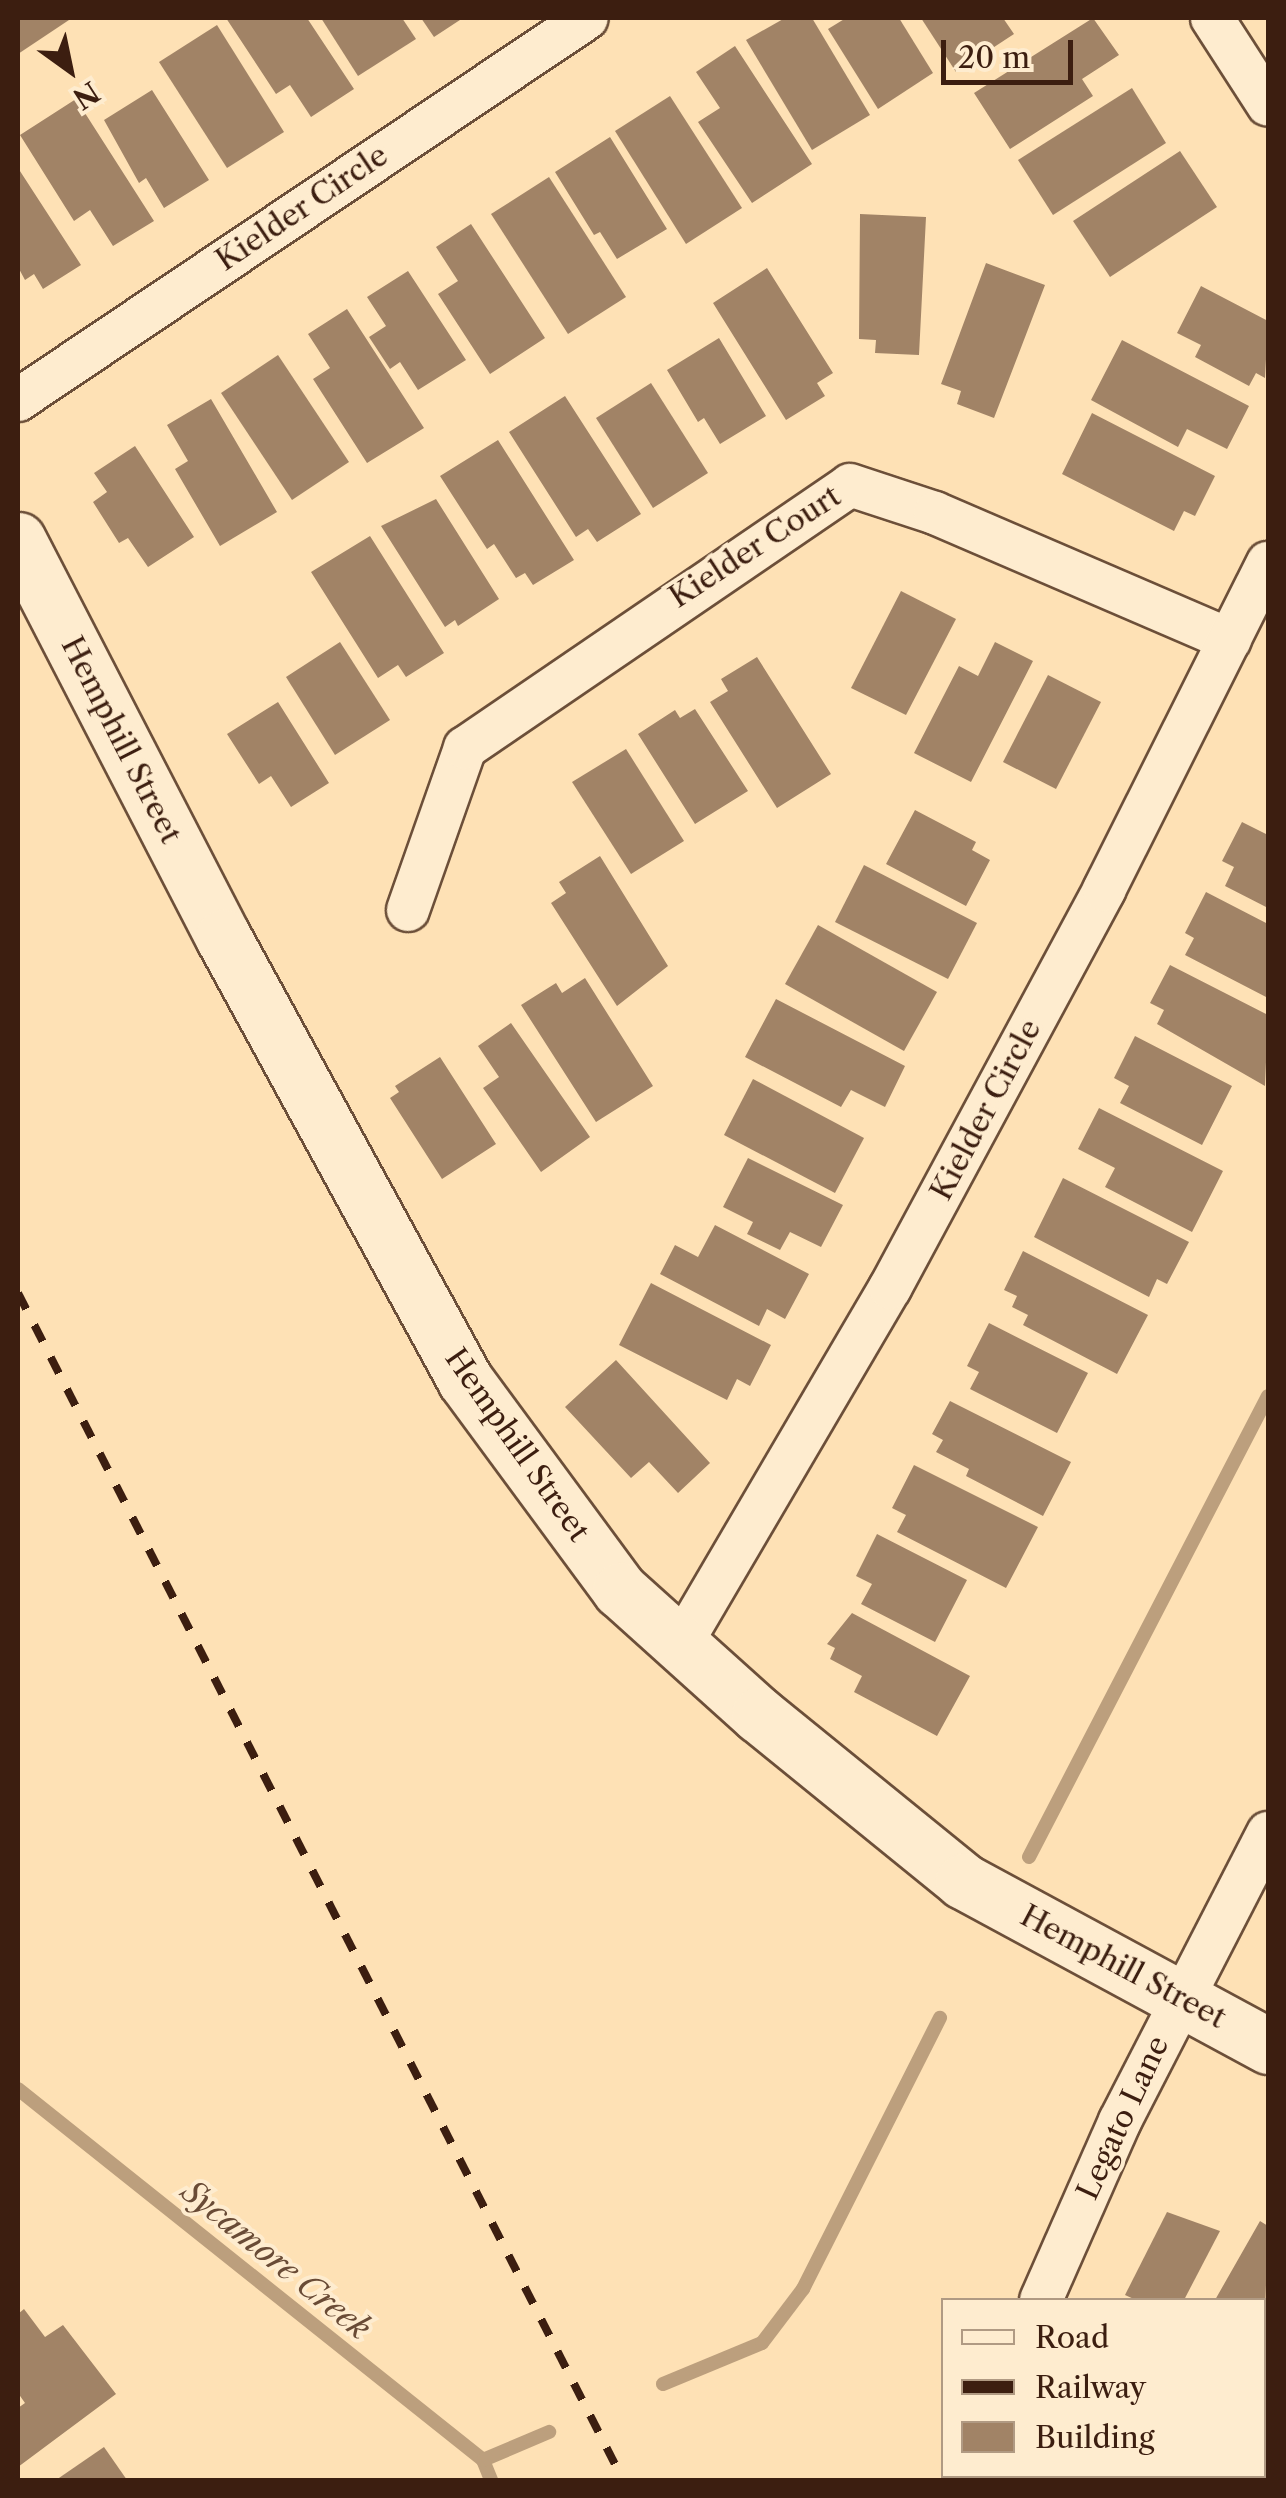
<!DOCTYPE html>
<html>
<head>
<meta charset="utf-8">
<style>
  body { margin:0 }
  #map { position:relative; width:1286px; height:2498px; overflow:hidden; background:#fee1b5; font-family:"Libre Caslon Text",serif }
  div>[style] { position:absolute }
  .stream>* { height:14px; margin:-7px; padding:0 7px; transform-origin:7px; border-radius:7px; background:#bc9f7d }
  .building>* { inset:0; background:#a18366 }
  .roads { filter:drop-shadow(2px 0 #6c4f39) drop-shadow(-2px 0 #6c4f39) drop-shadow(0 2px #6c4f39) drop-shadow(0 -2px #6c4f39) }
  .street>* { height:42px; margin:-21px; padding:0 21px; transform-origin:21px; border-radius:21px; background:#feeccf }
  .secondary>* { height:55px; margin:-27.5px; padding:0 27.5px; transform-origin:27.5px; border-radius:27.5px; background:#feeccf }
  .rail>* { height:8px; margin-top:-4px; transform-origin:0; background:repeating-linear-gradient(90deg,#3c1e10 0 18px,transparent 0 36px) }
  span { translate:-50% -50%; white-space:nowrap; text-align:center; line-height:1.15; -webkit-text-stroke:8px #feeccf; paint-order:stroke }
  .street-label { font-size:30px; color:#3c1e10 }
  .water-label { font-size:32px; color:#694b36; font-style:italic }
  .frame { position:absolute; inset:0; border:20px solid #3c1e10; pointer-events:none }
  .legend { position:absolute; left:941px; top:2298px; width:325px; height:180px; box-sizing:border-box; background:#feeccf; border:2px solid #b09a83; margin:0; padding:12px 18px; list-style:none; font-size:30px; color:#3c1e10 }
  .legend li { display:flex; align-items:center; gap:20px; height:50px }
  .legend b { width:50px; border:2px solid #b09a83 }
  .north { position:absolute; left:20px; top:20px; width:100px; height:100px; -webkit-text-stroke:8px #feeccf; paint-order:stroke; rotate:147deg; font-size:28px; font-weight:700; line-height:40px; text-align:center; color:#3c1e10 }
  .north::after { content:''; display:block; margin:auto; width:35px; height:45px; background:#3c1e10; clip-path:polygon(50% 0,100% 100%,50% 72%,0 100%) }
  .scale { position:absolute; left:941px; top:40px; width:132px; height:45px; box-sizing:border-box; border:5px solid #3c1e10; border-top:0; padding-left:12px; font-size:30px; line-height:35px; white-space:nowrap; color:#3c1e10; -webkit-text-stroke:8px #feeccf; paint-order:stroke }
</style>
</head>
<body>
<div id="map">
  <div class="stream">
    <div style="left:1029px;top:1857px;width:519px;rotate:-62.6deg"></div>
    <div style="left:18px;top:2089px;width:595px;rotate:38.58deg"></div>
    <div style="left:483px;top:2460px;width:22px;rotate:68deg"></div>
    <div style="left:663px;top:2384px;width:107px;rotate:-22.5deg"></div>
    <div style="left:762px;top:2343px;width:68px;rotate:-52.8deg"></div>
    <div style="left:803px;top:2289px;width:304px;rotate:-63.2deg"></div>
    <div style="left:483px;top:2460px;width:72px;rotate:-23deg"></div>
  </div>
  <div class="building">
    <div style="clip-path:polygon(18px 18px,67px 18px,69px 20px,18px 54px)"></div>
    <div style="clip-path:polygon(226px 18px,307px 18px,354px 89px,311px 117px,290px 85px,276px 94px)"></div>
    <div style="clip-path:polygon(321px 18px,402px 18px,416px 39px,358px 76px)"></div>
    <div style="clip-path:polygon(421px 18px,463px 18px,434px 37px)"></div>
    <div style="clip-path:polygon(785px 18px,812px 18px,870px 115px,812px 150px,746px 40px)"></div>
    <div style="clip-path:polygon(846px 18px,899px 18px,933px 73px,878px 109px,828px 29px)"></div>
    <div style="clip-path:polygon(921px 18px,1003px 18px,1014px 34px,956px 72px)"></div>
    <div style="clip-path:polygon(1093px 18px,1119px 55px,1082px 79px,1093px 96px,1010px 149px,974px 93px)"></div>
    <div style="clip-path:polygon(217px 25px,284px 132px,227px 168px,159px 62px)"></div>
    <div style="clip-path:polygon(735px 46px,812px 164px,752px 203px,698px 122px,720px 108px,696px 72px)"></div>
    <div style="clip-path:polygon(1132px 88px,1166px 143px,1053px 215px,1018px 160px)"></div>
    <div style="clip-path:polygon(152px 90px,209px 180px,164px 208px,146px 178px,139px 183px,104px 120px)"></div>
    <div style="clip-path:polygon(670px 96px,742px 208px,686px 244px,615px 131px)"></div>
    <div style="clip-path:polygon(76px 99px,154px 221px,113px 246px,90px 210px,74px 221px,20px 135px)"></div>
    <div style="clip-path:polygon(610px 137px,667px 229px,617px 259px,600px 232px,594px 235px,555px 172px)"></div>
    <div style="clip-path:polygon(1180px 151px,1217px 207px,1110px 277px,1073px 221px)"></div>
    <div style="clip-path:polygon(18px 168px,81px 265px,43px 289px,34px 274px,25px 280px,18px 267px)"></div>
    <div style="clip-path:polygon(549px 177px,626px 297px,568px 334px,491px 214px)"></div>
    <div style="clip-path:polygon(860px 214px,926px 217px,919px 355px,875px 353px,876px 340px,859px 339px)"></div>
    <div style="clip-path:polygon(471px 224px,545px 338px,490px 374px,438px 294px,458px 281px,436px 247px)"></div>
    <div style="clip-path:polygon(986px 263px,1045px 285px,994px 418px,957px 404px,961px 391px,941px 384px)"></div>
    <div style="clip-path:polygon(767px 268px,833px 373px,817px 383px,825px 396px,786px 420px,713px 303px)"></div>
    <div style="clip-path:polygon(408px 271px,466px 360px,418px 390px,400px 362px,390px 369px,369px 337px,386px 326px,367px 297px)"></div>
    <div style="clip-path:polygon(1201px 286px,1268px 321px,1265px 378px,1256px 373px,1249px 386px,1195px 357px,1201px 345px,1177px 333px)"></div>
    <div style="clip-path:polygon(347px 309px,424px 428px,367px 463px,313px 379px,330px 368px,308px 334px)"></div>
    <div style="clip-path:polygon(719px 338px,766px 416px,720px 444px,704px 418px,698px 422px,667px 370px)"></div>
    <div style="clip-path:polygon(1122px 340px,1249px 406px,1227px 449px,1187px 429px,1178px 447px,1091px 400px)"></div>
    <div style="clip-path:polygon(278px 355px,349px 462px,292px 500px,221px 393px)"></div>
    <div style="clip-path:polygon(651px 383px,708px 473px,653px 508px,596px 418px)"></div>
    <div style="clip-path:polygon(565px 396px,641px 514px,597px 542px,588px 529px,576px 537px,509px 432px)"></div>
    <div style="clip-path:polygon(211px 399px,277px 512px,220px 546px,175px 469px,188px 461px,167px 425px)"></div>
    <div style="clip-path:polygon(1092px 413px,1215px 476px,1195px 516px,1184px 511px,1174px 531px,1062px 474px)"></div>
    <div style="clip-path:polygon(498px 440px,574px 560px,533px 585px,525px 573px,516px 578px,494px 544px,487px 549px,440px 476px)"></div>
    <div style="clip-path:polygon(135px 446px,194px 537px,148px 567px,128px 538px,119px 543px,93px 502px,107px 492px,94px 473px)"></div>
    <div style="clip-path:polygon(436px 499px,499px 599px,458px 626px,455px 620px,445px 627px,381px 526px)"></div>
    <div style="clip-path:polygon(370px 536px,444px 653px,406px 677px,398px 665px,378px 678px,311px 572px)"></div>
    <div style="clip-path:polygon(901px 591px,956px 619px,906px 715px,851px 688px)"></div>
    <div style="clip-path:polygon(340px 642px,390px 720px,335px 755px,286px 677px)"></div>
    <div style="clip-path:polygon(995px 642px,1033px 661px,971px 782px,914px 753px,959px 666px,978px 676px)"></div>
    <div style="clip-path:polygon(757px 657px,831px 774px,777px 808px,710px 702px,728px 691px,721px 679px)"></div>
    <div style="clip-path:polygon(1048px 675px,1101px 702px,1056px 789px,1003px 762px)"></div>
    <div style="clip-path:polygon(278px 702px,329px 783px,291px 807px,271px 776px,259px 784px,227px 734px)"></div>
    <div style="clip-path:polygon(695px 709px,748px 791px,695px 824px,638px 734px,675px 710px,680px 718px)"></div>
    <div style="clip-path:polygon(626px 749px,684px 841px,631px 874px,572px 782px)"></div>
    <div style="clip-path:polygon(915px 810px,976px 842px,972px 850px,990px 860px,966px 906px,886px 864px)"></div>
    <div style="clip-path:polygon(1242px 822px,1268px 835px,1268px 908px,1225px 886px,1234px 867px,1222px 861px)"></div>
    <div style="clip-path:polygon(600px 856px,668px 966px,617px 1006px,551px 903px,566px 893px,559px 882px)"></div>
    <div style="clip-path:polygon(864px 865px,977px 923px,948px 979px,835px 922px)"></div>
    <div style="clip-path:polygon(1206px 892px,1268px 924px,1268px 998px,1185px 955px,1194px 938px,1185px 933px)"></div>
    <div style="clip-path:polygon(818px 925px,937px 992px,904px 1051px,785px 984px)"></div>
    <div style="clip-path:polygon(1170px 965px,1268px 1015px,1265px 1086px,1157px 1024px,1164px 1010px,1150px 1003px)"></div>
    <div style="clip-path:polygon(585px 978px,653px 1086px,596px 1122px,521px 1005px,556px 983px,562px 993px)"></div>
    <div style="clip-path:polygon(776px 999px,905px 1066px,885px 1107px,851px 1090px,841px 1107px,745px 1057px)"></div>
    <div style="clip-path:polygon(511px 1023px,590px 1137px,541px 1172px,483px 1088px,499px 1077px,478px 1046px)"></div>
    <div style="clip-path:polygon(1135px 1036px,1232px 1086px,1202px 1145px,1120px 1103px,1129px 1086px,1114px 1078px)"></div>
    <div style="clip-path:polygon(440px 1057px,496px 1144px,442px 1179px,390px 1098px,399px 1092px,395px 1086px)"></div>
    <div style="clip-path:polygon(753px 1079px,864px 1138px,835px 1193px,724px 1135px)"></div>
    <div style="clip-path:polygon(1099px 1108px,1223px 1171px,1192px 1232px,1105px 1187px,1115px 1168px,1078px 1149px)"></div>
    <div style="clip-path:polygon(748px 1158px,843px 1205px,821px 1247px,790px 1232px,780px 1250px,747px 1234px,753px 1222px,723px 1207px)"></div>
    <div style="clip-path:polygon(1063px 1178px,1189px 1242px,1167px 1284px,1157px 1279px,1149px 1297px,1034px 1237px)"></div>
    <div style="clip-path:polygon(715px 1225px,809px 1274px,785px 1319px,767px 1309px,759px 1326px,660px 1274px,675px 1245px,698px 1257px)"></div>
    <div style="clip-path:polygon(1023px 1251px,1148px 1315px,1117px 1374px,1023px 1325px,1028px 1315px,1012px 1307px,1017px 1296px,1004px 1290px)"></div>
    <div style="clip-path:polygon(651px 1283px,771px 1345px,750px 1386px,737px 1379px,727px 1400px,619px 1345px)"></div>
    <div style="clip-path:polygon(989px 1323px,1088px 1373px,1057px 1433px,970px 1389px,979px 1372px,967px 1366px)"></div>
    <div style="clip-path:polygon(616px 1360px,710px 1463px,678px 1493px,649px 1462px,631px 1478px,565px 1407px)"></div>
    <div style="clip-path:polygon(950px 1401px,1071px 1462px,1043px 1516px,966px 1476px,969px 1469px,936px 1452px,943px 1440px,932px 1434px)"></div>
    <div style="clip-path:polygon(914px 1465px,1038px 1527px,1006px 1588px,897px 1532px,906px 1515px,892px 1508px)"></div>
    <div style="clip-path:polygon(877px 1534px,967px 1580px,935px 1642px,861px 1604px,872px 1584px,856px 1576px)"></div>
    <div style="clip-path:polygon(852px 1613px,970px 1676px,937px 1736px,854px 1692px,862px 1676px,830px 1659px,835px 1648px,827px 1644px)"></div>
    <div style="clip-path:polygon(1167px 2212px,1220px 2231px,1184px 2300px,1136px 2300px,1125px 2295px)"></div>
    <div style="clip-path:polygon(1260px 2221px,1268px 2226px,1264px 2344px,1264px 2300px,1215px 2300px)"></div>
    <div style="clip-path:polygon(24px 2309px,45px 2337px,63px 2325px,116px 2394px,18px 2467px,18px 2408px,25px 2403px,18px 2393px,18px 2314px)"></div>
    <div style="clip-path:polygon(104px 2447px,127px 2480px,56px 2480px)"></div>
    <div style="clip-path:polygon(973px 2476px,1049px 2476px,970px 2480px)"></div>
  </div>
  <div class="roads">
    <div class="street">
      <div style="left:1212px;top:18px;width:103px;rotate:57.2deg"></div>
      <div style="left:18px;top:400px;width:685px;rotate:-33.88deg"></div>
      <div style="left:408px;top:910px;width:172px;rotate:-70.6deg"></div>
      <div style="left:465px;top:748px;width:466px;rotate:-34.3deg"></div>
      <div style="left:850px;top:485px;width:89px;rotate:18.2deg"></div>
      <div style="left:935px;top:513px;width:321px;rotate:23.3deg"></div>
      <div style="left:681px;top:1644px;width:413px;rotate:-59.6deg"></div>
      <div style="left:890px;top:1288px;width:452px;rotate:-61.7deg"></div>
      <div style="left:1104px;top:890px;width:366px;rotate:-63.4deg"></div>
      <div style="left:1041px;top:2300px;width:196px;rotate:-66.2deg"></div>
      <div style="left:1120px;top:2121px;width:324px;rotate:-62.8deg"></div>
      <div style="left:1193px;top:2476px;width:10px;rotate:24deg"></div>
    </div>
    <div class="secondary">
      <div style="left:18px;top:540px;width:447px;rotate:62.7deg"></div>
      <div style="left:223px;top:937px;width:505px;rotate:61.35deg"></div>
      <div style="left:465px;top:1380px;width:261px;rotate:53.6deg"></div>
      <div style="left:620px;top:1590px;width:187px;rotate:42deg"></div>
      <div style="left:759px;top:1715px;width:263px;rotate:39.1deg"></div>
      <div style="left:963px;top:1881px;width:347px;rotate:28.4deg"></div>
    </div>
  </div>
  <div class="rail">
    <div style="left:18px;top:1293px;width:1332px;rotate:62.99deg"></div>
  </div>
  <div class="street-label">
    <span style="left:302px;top:208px;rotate:-34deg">Kielder Circle</span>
    <span style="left:755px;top:547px;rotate:-33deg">Kielder Court</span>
    <span style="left:121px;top:740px;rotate:63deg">Hemphill Street</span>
    <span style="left:986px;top:1110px;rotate:-62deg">Kielder Circle</span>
    <span style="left:517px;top:1445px;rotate:55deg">Hemphill Street</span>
    <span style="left:1123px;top:1967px;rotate:28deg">Hemphill Street</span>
    <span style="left:1123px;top:2118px;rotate:-65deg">Legato Lane</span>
  </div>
  <div class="water-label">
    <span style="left:276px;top:2260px;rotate:39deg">Sycamore Creek</span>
  </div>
  <div class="frame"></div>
  <ul class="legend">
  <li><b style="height:12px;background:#feeccf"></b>Road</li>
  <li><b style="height:12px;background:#3c1e10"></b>Railway</li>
  <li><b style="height:28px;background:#a18366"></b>Building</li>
  </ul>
  <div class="north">N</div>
  <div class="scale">20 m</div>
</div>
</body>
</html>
